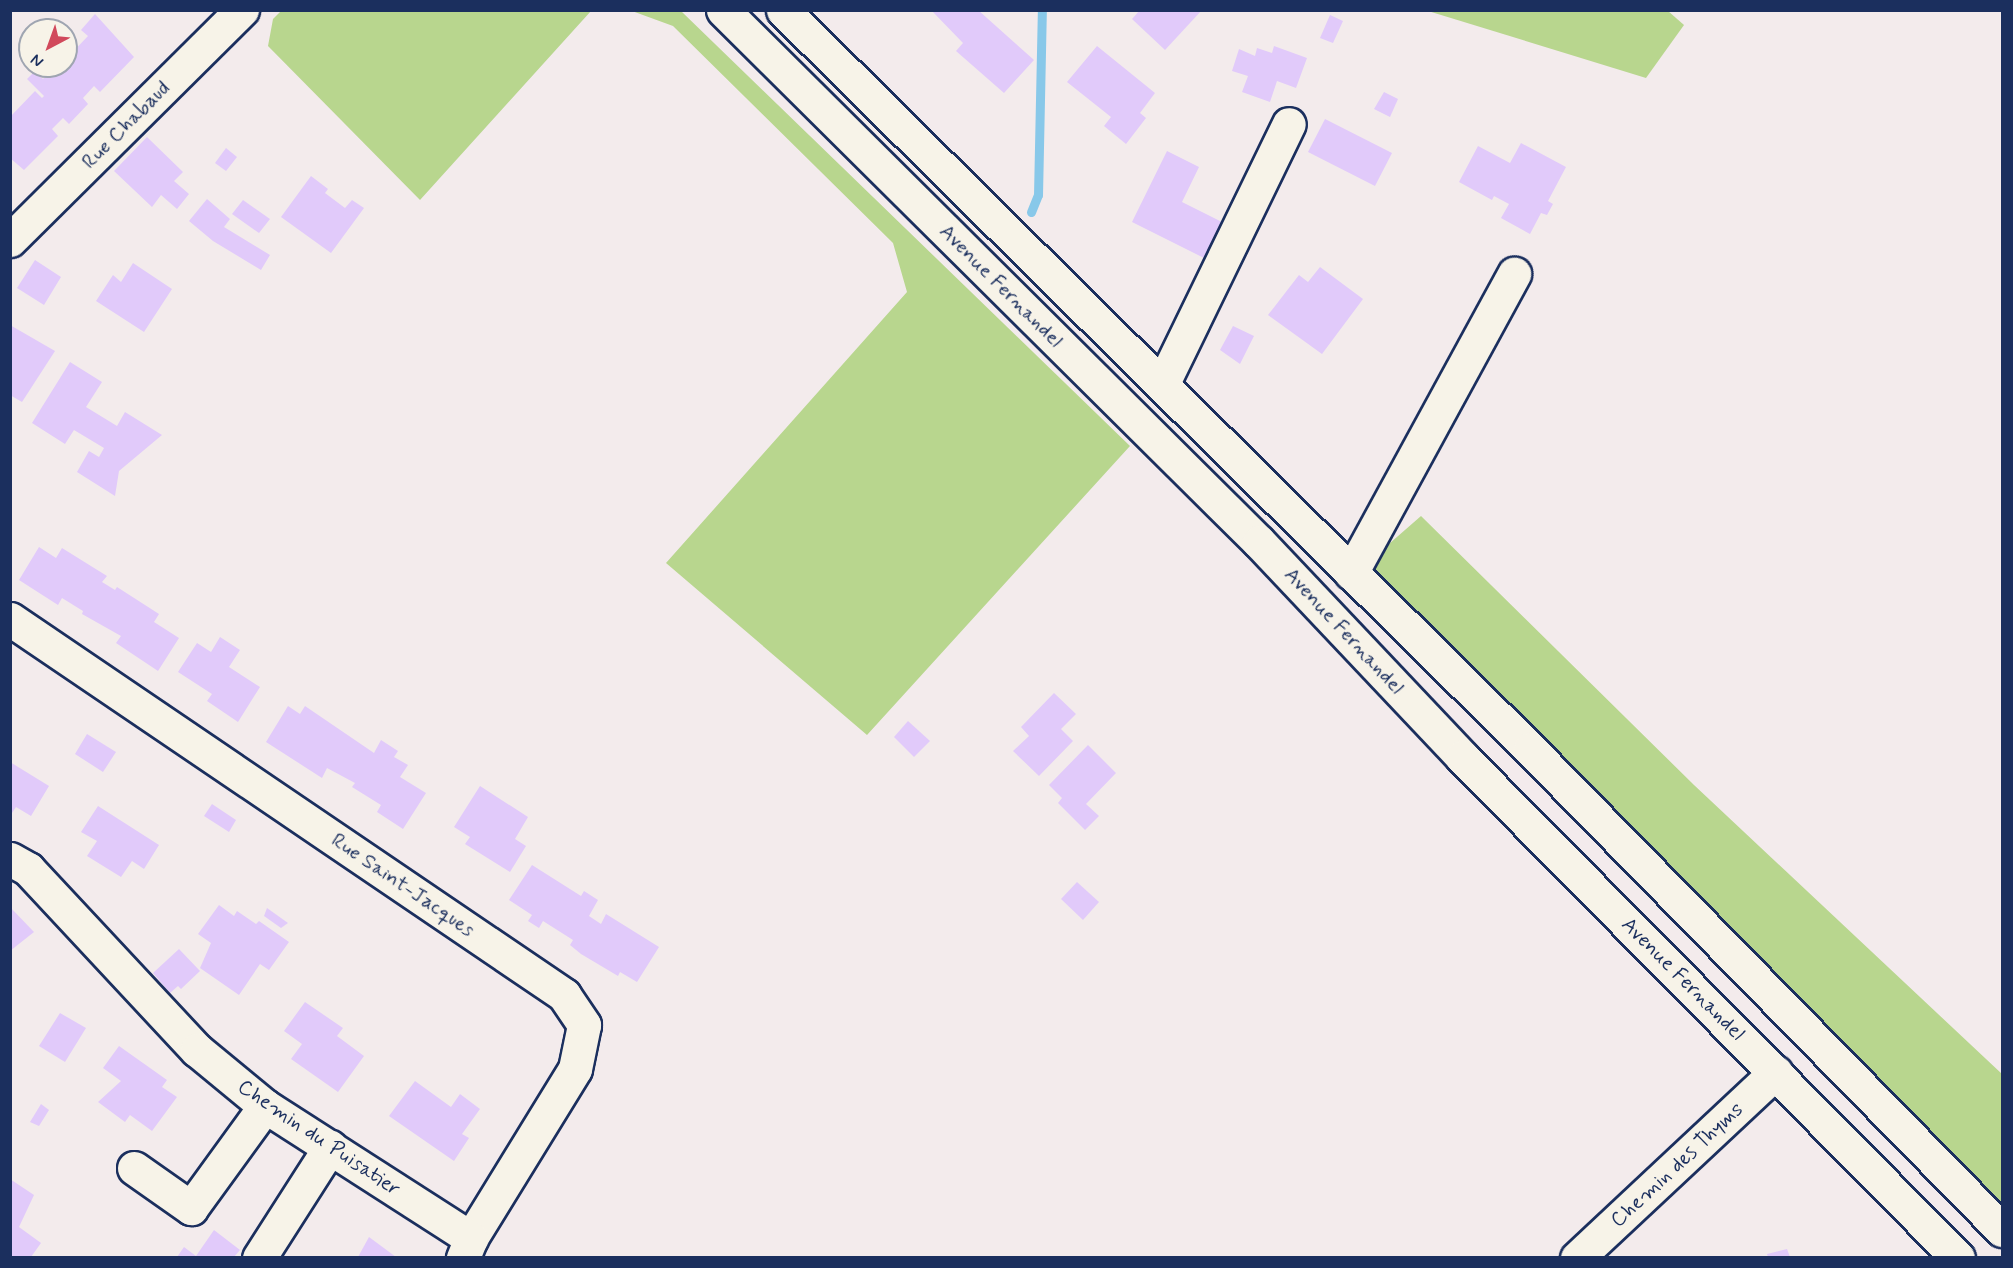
<!DOCTYPE html>
<html>
<head>
<meta charset="utf-8">
<style>
  body { margin:0 }
  #map { position:relative; width:2013px; height:1268px; overflow:hidden; background:#f3ebec; font-family:Mynerve,sans-serif }
  div>[style] { position:absolute }
  .green>* { inset:0; background:#b8d68e }
  .stream>* { height:9px; margin:-4.5px; padding:0 4.5px; transform-origin:4.5px; border-radius:4.5px; background:#88c8e9 }
  .building>* { inset:0; background:#e1cafa }
  .roads { filter:drop-shadow(2px 0 #1b2f5e) drop-shadow(-2px 0 #1b2f5e) drop-shadow(0 2px #1b2f5e) drop-shadow(0 -2px #1b2f5e) }
  .minor>* { height:33px; margin:-16.5px; padding:0 16.5px; transform-origin:16.5px; border-radius:16.5px; background:#f7f3e8 }
  .major>* { height:33px; margin:-16.5px; padding:0 16.5px; transform-origin:16.5px; border-radius:16.5px; background:#f7f3e8 }
  span { translate:-50% -50%; white-space:nowrap; text-align:center; line-height:1.15; -webkit-text-stroke:5px #f7f3e8; paint-order:stroke }
  .street-label { font-size:21px; color:#1b2f5e }
  .frame { position:absolute; inset:0; border:12px solid #1b2f5e; pointer-events:none }
  .north { position:absolute; left:18px; top:18px; width:60px; height:60px; box-sizing:border-box; background:#f7f3e8; border:2px solid #9fa5b1; border-radius:50%; rotate:221deg; font-size:16px; font-weight:700; line-height:24px; text-align:center; color:#1b2f5e }
  .north::after { content:''; display:block; margin:auto; width:21px; height:27px; background:#d1495b; clip-path:polygon(50% 0,100% 100%,50% 72%,0 100%) }
</style>
</head>
<body>
<div id="map">
  <div class="green">
    <div style="clip-path:polygon(281px 11px,281px 10px,591px 11px,420px 200px,268px 46px,273px 19px)"></div>
    <div style="clip-path:polygon(632px 11px,681px 11px,1130px 446px,867px 735px,666px 563px,907px 292px,893px 243px,673px 26px)"></div>
    <div style="clip-path:polygon(1428px 11px,1668px 11px,1684px 25px,1646px 78px)"></div>
    <div style="clip-path:polygon(1421px 516px,1694px 785px,2002px 1074px,2002px 1205px,1366px 564px)"></div>
  </div>
  <div class="stream">
    <div style="left:1031px;top:212px;width:18px;rotate:-68deg"></div>
    <div style="left:1038px;top:195px;width:185px;rotate:-88.8deg"></div>
  </div>
  <div class="building">
    <div style="clip-path:polygon(931px 10px,978px 10px,1034px 60px,1004px 93px,956px 51px,963px 43px)"></div>
    <div style="clip-path:polygon(1140px 10px,1202px 10px,1165px 50px,1132px 19px)"></div>
    <div style="clip-path:polygon(95px 14px,134px 57px,100px 92px,94px 86px,83px 98px,88px 104px,69px 124px,63px 118px,52px 129px,58px 136px,24px 170px,10px 158px,10px 117px,35px 91px,42px 98px,44px 96px,27px 79px,40px 66px,50px 66px,40px 76px,43px 79px,53px 68px,66px 66px,66px 59px,88px 36px,81px 30px)"></div>
    <div style="clip-path:polygon(1330px 15px,1343px 21px,1333px 43px,1320px 38px)"></div>
    <div style="clip-path:polygon(1097px 46px,1155px 93px,1140px 113px,1146px 118px,1126px 144px,1104px 126px,1111px 117px,1067px 82px)"></div>
    <div style="clip-path:polygon(1274px 46px,1307px 58px,1296px 88px,1277px 81px,1270px 102px,1242px 92px,1248px 76px,1232px 71px,1239px 49px,1255px 56px,1257px 48px,1272px 53px)"></div>
    <div style="clip-path:polygon(1384px 92px,1398px 99px,1390px 117px,1374px 109px)"></div>
    <div style="clip-path:polygon(1325px 119px,1392px 153px,1375px 186px,1308px 152px)"></div>
    <div style="clip-path:polygon(147px 137px,183px 172px,174px 181px,189px 194px,177px 209px,161px 195px,152px 207px,114px 171px)"></div>
    <div style="clip-path:polygon(1521px 143px,1566px 167px,1548px 201px,1553px 204px,1547px 215px,1541px 213px,1530px 234px,1501px 218px,1509px 204px,1494px 196px,1492px 200px,1459px 182px,1478px 146px,1510px 163px)"></div>
    <div style="clip-path:polygon(226px 148px,237px 157px,226px 171px,215px 163px)"></div>
    <div style="clip-path:polygon(1167px 151px,1199px 167px,1182px 202px,1222px 222px,1204px 258px,1132px 222px)"></div>
    <div style="clip-path:polygon(311px 176px,328px 189px,325px 193px,345px 208px,352px 200px,364px 208px,331px 253px,281px 217px)"></div>
    <div style="clip-path:polygon(207px 199px,230px 219px,224px 227px,270px 255px,261px 270px,213px 241px,189px 221px)"></div>
    <div style="clip-path:polygon(243px 200px,270px 219px,259px 233px,232px 214px)"></div>
    <div style="clip-path:polygon(35px 260px,61px 277px,44px 305px,17px 288px)"></div>
    <div style="clip-path:polygon(133px 263px,172px 289px,144px 332px,96px 301px,113px 275px,121px 282px)"></div>
    <div style="clip-path:polygon(1320px 267px,1363px 299px,1322px 354px,1268px 315px,1299px 275px,1308px 282px)"></div>
    <div style="clip-path:polygon(10px 325px,55px 351px,22px 402px,10px 395px)"></div>
    <div style="clip-path:polygon(1233px 326px,1254px 336px,1240px 364px,1220px 350px)"></div>
    <div style="clip-path:polygon(70px 362px,102px 382px,86px 407px,117px 426px,125px 412px,162px 435px,119px 471px,115px 496px,77px 472px,89px 451px,99px 457px,104px 448px,74px 430px,65px 444px,32px 423px)"></div>
    <div style="clip-path:polygon(39px 547px,56px 558px,62px 548px,107px 576px,102px 582px,115px 590px,117px 587px,159px 614px,154px 622px,179px 638px,158px 671px,116px 643px,121px 636px,82px 614px,83px 611px,62px 598px,58px 605px,19px 580px)"></div>
    <div style="clip-path:polygon(220px 637px,240px 650px,229px 667px,260px 687px,238px 722px,207px 701px,212px 694px,178px 672px,197px 643px,211px 652px)"></div>
    <div style="clip-path:polygon(1054px 693px,1076px 714px,1061px 729px,1073px 741px,1039px 776px,1013px 751px,1029px 736px,1021px 727px)"></div>
    <div style="clip-path:polygon(288px 706px,300px 714px,305px 706px,374px 753px,381px 740px,398px 751px,394px 757px,408px 765px,400px 777px,426px 793px,403px 829px,377px 812px,381px 805px,352px 787px,355px 783px,327px 768px,322px 778px,266px 742px)"></div>
    <div style="clip-path:polygon(908px 721px,930px 741px,914px 757px,894px 737px)"></div>
    <div style="clip-path:polygon(87px 734px,116px 752px,103px 772px,75px 754px)"></div>
    <div style="clip-path:polygon(1088px 745px,1116px 773px,1086px 804px,1099px 816px,1085px 830px,1058px 803px,1062px 798px,1049px 785px)"></div>
    <div style="clip-path:polygon(10px 762px,49px 786px,31px 816px,16px 807px,10px 816px)"></div>
    <div style="clip-path:polygon(480px 786px,528px 817px,515px 839px,526px 846px,510px 872px,465px 844px,470px 837px,454px 827px)"></div>
    <div style="clip-path:polygon(212px 804px,236px 820px,229px 832px,204px 816px)"></div>
    <div style="clip-path:polygon(98px 806px,159px 845px,144px 869px,132px 861px,121px 877px,87px 856px,97px 841px,81px 832px)"></div>
    <div style="clip-path:polygon(532px 865px,581px 896px,584px 891px,598px 900px,589px 916px,601px 924px,606px 914px,659px 947px,637px 982px,620px 972px,618px 976px,581px 954px,570px 945px,573px 940px,543px 921px,539px 928px,528px 921px,532px 915px,509px 900px)"></div>
    <div style="clip-path:polygon(1077px 882px,1099px 902px,1083px 920px,1061px 899px)"></div>
    <div style="clip-path:polygon(219px 905px,234px 916px,237px 911px,256px 924px,259px 921px,289px 942px,269px 970px,260px 964px,239px 995px,200px 968px,211px 943px,198px 934px)"></div>
    <div style="clip-path:polygon(10px 907px,34px 932px,10px 951px)"></div>
    <div style="clip-path:polygon(267px 908px,288px 923px,281px 928px,264px 916px)"></div>
    <div style="clip-path:polygon(179px 949px,200px 971px,181px 989px,178px 986px,170px 993px,153px 973px)"></div>
    <div style="clip-path:polygon(305px 1002px,343px 1028px,337px 1036px,364px 1056px,338px 1092px,291px 1059px,302px 1044px,284px 1031px)"></div>
    <div style="clip-path:polygon(60px 1013px,86px 1028px,65px 1062px,39px 1046px)"></div>
    <div style="clip-path:polygon(119px 1046px,167px 1080px,162px 1087px,177px 1097px,152px 1131px,130px 1115px,125px 1122px,98px 1102px,121px 1081px,103px 1068px)"></div>
    <div style="clip-path:polygon(415px 1081px,451px 1107px,460px 1094px,480px 1109px,462px 1134px,469px 1138px,454px 1161px,389px 1116px)"></div>
    <div style="clip-path:polygon(41px 1104px,49px 1110px,39px 1126px,30px 1122px)"></div>
    <div style="clip-path:polygon(10px 1179px,34px 1195px,19px 1227px,41px 1243px,31px 1257px,10px 1257px)"></div>
    <div style="clip-path:polygon(214px 1230px,240px 1250px,234px 1257px,177px 1257px,184px 1247px,196px 1256px)"></div>
    <div style="clip-path:polygon(369px 1237px,396px 1257px,358px 1257px)"></div>
    <div style="clip-path:polygon(1787px 1249px,1790px 1257px,1768px 1257px,1767px 1254px)"></div>
  </div>
  <div class="roads">
    <div class="minor">
      <div style="left:10px;top:240px;width:327px;rotate:-44.8deg"></div>
      <div style="left:1162px;top:385px;width:290px;rotate:-64.1deg"></div>
      <div style="left:1351px;top:573px;width:341px;rotate:-61.4deg"></div>
      <div style="left:10px;top:619px;width:670px;rotate:34.16deg"></div>
      <div style="left:564px;top:995px;width:36px;rotate:56deg"></div>
      <div style="left:584px;top:1025px;width:45px;rotate:101.6deg"></div>
      <div style="left:575px;top:1069px;width:198px;rotate:121.6deg"></div>
      <div style="left:471px;top:1238px;width:22px;rotate:112deg"></div>
      <div style="left:10px;top:859px;width:21px;rotate:29deg"></div>
      <div style="left:28px;top:869px;width:248px;rotate:47deg"></div>
      <div style="left:197px;top:1050px;width:88px;rotate:39.5deg"></div>
      <div style="left:265px;top:1106px;width:245px;rotate:32.7deg"></div>
      <div style="left:134px;top:1168px;width:70px;rotate:35.1deg"></div>
      <div style="left:191px;top:1208px;width:126px;rotate:-54deg"></div>
      <div style="left:259px;top:1258px;width:132px;rotate:-57.4deg"></div>
      <div style="left:1577px;top:1258px;width:272px;rotate:-43.1deg"></div>
    </div>
    <div class="major">
      <div style="left:723px;top:10px;width:755px;rotate:44.79deg"></div>
      <div style="left:1259px;top:542px;width:296px;rotate:46.6deg"></div>
      <div style="left:1462px;top:757px;width:705px;rotate:45.29deg"></div>
      <div style="left:783px;top:10px;width:1051px;rotate:44.69deg"></div>
      <div style="left:1530px;top:749px;width:674px;rotate:45.54deg"></div>
    </div>
  </div>
  <div class="street-label">
    <span style="left:126px;top:125px;rotate:-45deg">Rue Chabaud</span>
    <span style="left:1001px;top:286px;rotate:45deg">Avenue Fernandel</span>
    <span style="left:1344px;top:631px;rotate:47deg">Avenue Fernandel</span>
    <span style="left:403px;top:885px;rotate:34deg">Rue Saint-Jacques</span>
    <span style="left:1683px;top:979px;rotate:45deg">Avenue Fernandel</span>
    <span style="left:319px;top:1138px;rotate:34deg">Chemin du Puisatier</span>
    <span style="left:1677px;top:1165px;rotate:-43deg">Chemin des Thyms</span>
  </div>
  <div class="frame"></div>
  <div class="north">N</div>
</div>
</body>
</html>
